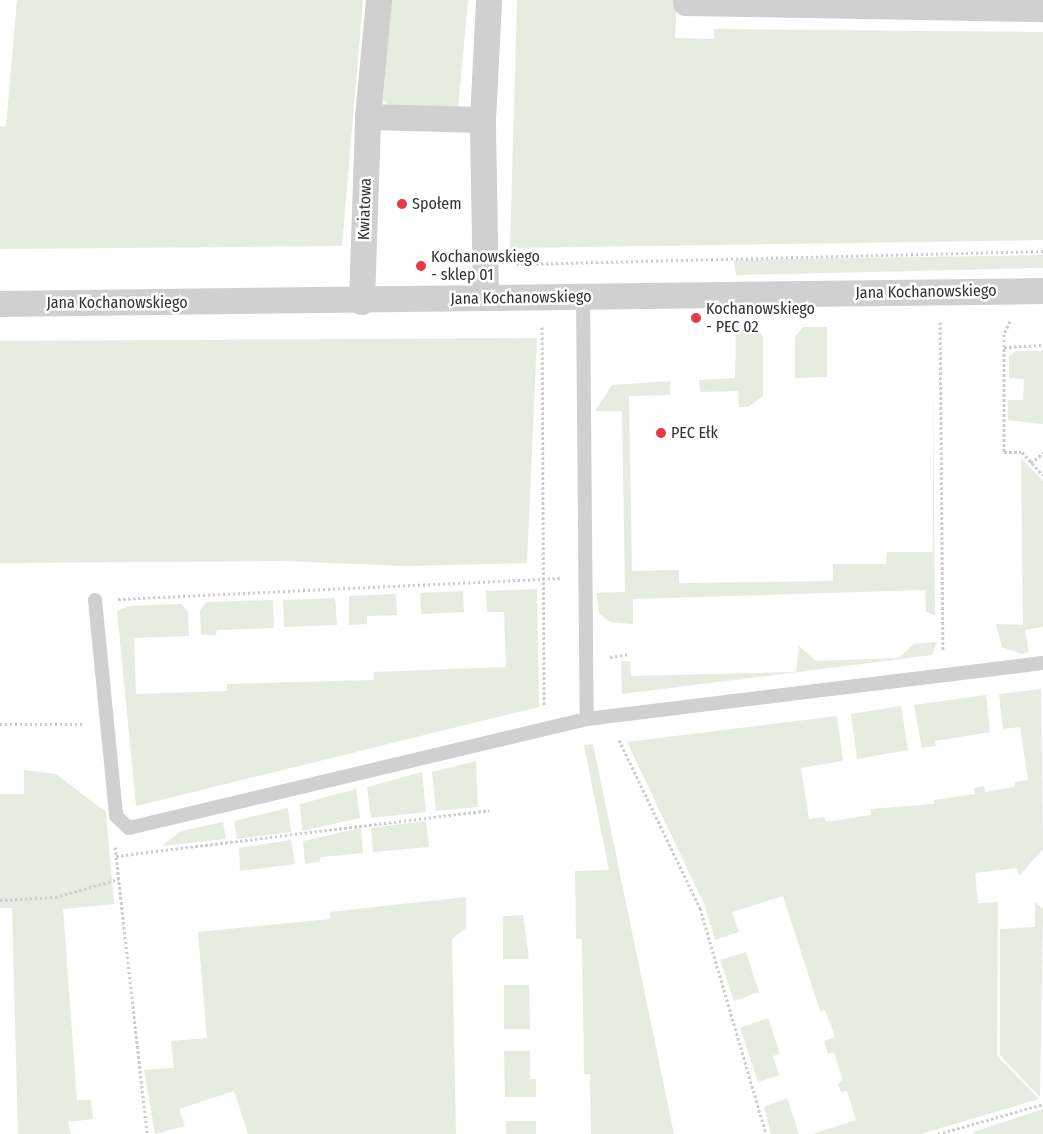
<!DOCTYPE html>
<html>
<head>
<meta charset="utf-8">
<style>
  body { margin:0 }
  #map { position:relative; width:1043px; height:1134px; overflow:hidden; background:#fff; font-family:"Fira Sans Condensed",sans-serif }
  div>[style] { position:absolute }
  .green>* { inset:0; background:#e6ecdf }
  .path>* { height:3px; margin-top:-1.5px; transform-origin:0; background:repeating-linear-gradient(90deg,#cdcdcd 0 2.5px,transparent 0 5px) }
  .lane>* { height:14px; margin:-7px; padding:0 7px; transform-origin:7px; border-radius:7px; background:#d0d0d0 }
  .street>* { height:26px; margin:-13px; padding:0 13px; transform-origin:13px; border-radius:13px; background:#d0d0d0 }
  .dots>* { width:14px; height:14px; translate:-50% -50%; box-sizing:border-box; border:2px solid #fff; border-radius:50% }
  span { translate:-50% -50%; white-space:nowrap; text-align:center; line-height:1.15; -webkit-text-stroke:5px #fff; paint-order:stroke }
  .poi-label { font-size:16px; color:#333 }
  .left { translate:0 -50%; text-align:left }
  .street-label { font-size:16px; color:#333 }
</style>
</head>
<body>
<div id="map">
  <div class="green">
    <div style="clip-path:polygon(17px 0,363px 0,342px 246px,0 249px,0 127px,6px 126px)"></div>
    <div style="clip-path:polygon(391px 0,468px 0,458px 109px,389px 106px,383px 99px)"></div>
    <div style="clip-path:polygon(517px 0,677px 0,675px 38px,714px 39px,714px 29px,1043px 32px,1043px 240px,510px 248px)"></div>
    <div style="clip-path:polygon(1043px 255px,1043px 268px,736px 275px,734px 260px)"></div>
    <div style="clip-path:polygon(803px 327px,827px 327px,827px 377px,795px 378px,795px 337px)"></div>
    <div style="clip-path:polygon(736px 328px,757px 328px,763px 337px,763px 396px,748px 407px,739px 407px,738px 391px,700px 392px,699px 380px,735px 378px)"></div>
    <div style="clip-path:polygon(537px 338px,527px 563px,407px 566px,284px 561px,0 563px,0 341px)"></div>
    <div style="clip-path:polygon(1043px 351px,1043px 424px,1008px 420px,1008px 400px,1023px 400px,1024px 379px,1009px 378px,1009px 356px,1016px 351px)"></div>
    <div style="clip-path:polygon(933px 380px,935px 615px,926px 612px,925px 590px,633px 599px,633px 624px,610px 622px,599px 613px,596px 593px,625px 592px,622px 411px,595px 411px,612px 385px,670px 381px,670px 395px,629px 396px,632px 571px,679px 570px,679px 583px,833px 581px,833px 564px,886px 564px,887px 552px,933px 552px)"></div>
    <div style="clip-path:polygon(1021px 458px,1043px 481px,1043px 627px,1025px 630px,1029px 652px,1021px 654px,1002px 647px,996px 624px,1023px 625px)"></div>
    <div style="clip-path:polygon(537px 589px,539px 707px,136px 806px,117px 611px,129px 606px,181px 604px,188px 612px,189px 636px,134px 638px,136px 694px,227px 691px,227px 684px,374px 680px,374px 672px,506px 667px,504px 612px,487px 612px,486px 591px)"></div>
    <div style="clip-path:polygon(463px 591px,464px 612px,421px 614px,420px 593px)"></div>
    <div style="clip-path:polygon(396px 594px,397px 615px,367px 616px,367px 624px,349px 625px,349px 596px)"></div>
    <div style="clip-path:polygon(335px 598px,337px 625px,284px 627px,283px 600px)"></div>
    <div style="clip-path:polygon(273px 600px,274px 628px,217px 630px,216px 635px,201px 635px,200px 611px,206px 602px)"></div>
    <div style="clip-path:polygon(937px 642px,932px 655px,622px 694px,621px 661px,630px 661px,631px 676px,796px 672px,799px 646px,816px 661px,899px 658px,914px 644px)"></div>
    <div style="clip-path:polygon(1041px 689px,1043px 849px,1019px 876px,1017px 868px,975px 873px,978px 903px,998px 902px,997px 1056px,1039px 1099px,921px 1134px,812px 1134px,856px 1120px,847px 1091px,841px 1092px,838px 1084px,843px 1081px,834px 1052px,828px 1054px,824px 1041px,835px 1037px,825px 1010px,820px 1011px,783px 896px,732px 912px,739px 932px,715px 940px,705px 906px,627px 742px,837px 716px,843px 761px,801px 768px,809px 819px,824px 817px,826px 822px,871px 815px,871px 809px,934px 804px,934px 800px,975px 794px,974px 788px,984px 786px,985px 792px,1015px 787px,1014px 782px,1028px 780px,1020px 727px,1003px 729px,999px 694px)"></div>
    <div style="clip-path:polygon(986px 695px,990px 732px,935px 741px,936px 746px,922px 748px,914px 705px)"></div>
    <div style="clip-path:polygon(901px 706px,908px 750px,857px 759px,851px 714px)"></div>
    <div style="clip-path:polygon(593px 744px,674px 1134px,591px 1134px,590px 1074px,584px 1074px,582px 939px,576px 939px,575px 871px,609px 870px,584px 745px)"></div>
    <div style="clip-path:polygon(476px 761px,478px 807px,436px 811px,432px 772px)"></div>
    <div style="clip-path:polygon(24px 770px,56px 774px,106px 812px,114px 904px,63px 909px,77px 1100px,91px 1100px,93px 1119px,68px 1122px,71px 1134px,18px 1134px,12px 908px,0 908px,0 794px,24px 794px)"></div>
    <div style="clip-path:polygon(422px 772px,426px 812px,371px 818px,367px 787px)"></div>
    <div style="clip-path:polygon(356px 789px,360px 818px,302px 831px,300px 804px)"></div>
    <div style="clip-path:polygon(288px 808px,291px 832px,237px 839px,234px 821px)"></div>
    <div style="clip-path:polygon(426px 821px,429px 847px,373px 852px,371px 828px)"></div>
    <div style="clip-path:polygon(223px 822px,226px 839px,162px 846px,181px 831px)"></div>
    <div style="clip-path:polygon(361px 828px,363px 853px,320px 857px,320px 862px,305px 864px,303px 841px)"></div>
    <div style="clip-path:polygon(291px 840px,295px 864px,240px 871px,239px 848px)"></div>
    <div style="clip-path:polygon(466px 897px,466px 928px,452px 939px,456px 1134px,248px 1134px,234px 1091px,179px 1109px,185px 1126px,155px 1134px,144px 1070px,174px 1068px,171px 1041px,207px 1038px,198px 932px,330px 919px,330px 912px)"></div>
    <div style="clip-path:polygon(1035px 902px,1043px 909px,1040px 1097px,1000px 1055px,1000px 929px,1035px 927px)"></div>
    <div style="clip-path:polygon(523px 915px,529px 959px,503px 959px,503px 916px)"></div>
    <div style="clip-path:polygon(746px 952px,759px 992px,734px 1001px,720px 960px)"></div>
    <div style="clip-path:polygon(504px 985px,529px 985px,530px 1029px,504px 1029px)"></div>
    <div style="clip-path:polygon(768px 1018px,780px 1054px,773px 1056px,779px 1075px,758px 1082px,740px 1028px)"></div>
    <div style="clip-path:polygon(504px 1051px,530px 1051px,530px 1079px,536px 1079px,536px 1097px,505px 1097px)"></div>
    <div style="clip-path:polygon(787px 1098px,799px 1134px,771px 1134px,764px 1107px)"></div>
    <div style="clip-path:polygon(1043px 1109px,1043px 1134px,974px 1134px,973px 1132px)"></div>
    <div style="clip-path:polygon(506px 1121px,536px 1121px,536px 1134px,506px 1134px)"></div>
  </div>
  <div class="path">
    <div style="left:516px;top:264px;width:527px;rotate:-1.41deg"></div>
    <div style="left:1010px;top:321px;width:14px;rotate:115deg"></div>
    <div style="left:1004px;top:334px;width:118px;rotate:90deg"></div>
    <div style="left:1004px;top:452px;width:18px"></div>
    <div style="left:1022px;top:452px;width:31px;rotate:48deg"></div>
    <div style="left:940px;top:322px;width:329px;rotate:89.5deg"></div>
    <div style="left:542px;top:327px;width:378px;rotate:89.7deg"></div>
    <div style="left:1004px;top:347px;width:39px;rotate:-3deg"></div>
    <div style="left:1031px;top:463px;width:16px;rotate:-40deg"></div>
    <div style="left:118px;top:599px;width:443px;rotate:-2.7deg"></div>
    <div style="left:610px;top:657px;width:18px;rotate:-9deg"></div>
    <div style="left:0;top:724px;width:82px"></div>
    <div style="left:619px;top:740px;width:187px;rotate:64.3deg"></div>
    <div style="left:700px;top:908px;width:235px;rotate:73.7deg"></div>
    <div style="left:115px;top:847px;width:289px;rotate:83.6deg"></div>
    <div style="left:116px;top:856px;width:376px;rotate:-7deg"></div>
    <div style="left:0;top:900px;width:55px;rotate:-3.1deg"></div>
    <div style="left:55px;top:897px;width:66px;rotate:-15.7deg"></div>
    <div style="left:938px;top:1134px;width:109px;rotate:-15.9deg"></div>
  </div>
  <div class="lane">
    <div style="left:583px;top:296px;width:423px;rotate:89.5deg"></div>
    <div style="left:95px;top:600px;width:217px;rotate:84.4deg"></div>
    <div style="left:116px;top:816px;width:18px;rotate:43deg"></div>
    <div style="left:129px;top:828px;width:471px;rotate:-13.4deg"></div>
    <div style="left:587px;top:719px;width:459px;rotate:-7deg"></div>
  </div>
  <div class="street">
    <div style="left:686px;top:3px;width:357px;rotate:1deg"></div>
    <div style="left:368px;top:117px;width:115px;rotate:1.5deg"></div>
    <div style="left:486px;top:298px;width:178px;rotate:-91deg"></div>
    <div style="left:483px;top:120px;width:120px;rotate:-87.1deg"></div>
    <div style="left:362px;top:302px;width:185px;rotate:-88.1deg"></div>
    <div style="left:368px;top:117px;width:118px;rotate:-84.6deg"></div>
    <div style="left:0;top:304px;width:1043px;rotate:-0.71deg"></div>
  </div>
  <div class="dots">
    <div style="left:402px;top:204px;background:#e63946"></div>
    <div style="left:421px;top:266px;background:#e63946"></div>
    <div style="left:696px;top:318px;background:#e63946"></div>
    <div style="left:661px;top:433px;background:#e63946"></div>
  </div>
  <div class="poi-label">
    <span class="left" style="left:412px;top:204px">Społem</span>
    <span class="left" style="left:431px;top:266px">Kochanowskiego<br>- sklep 01</span>
    <span class="left" style="left:706px;top:318px">Kochanowskiego<br>- PEC 02</span>
    <span class="left" style="left:671px;top:433px">PEC Ełk</span>
  </div>
  <div class="street-label">
    <span style="left:365px;top:209px;rotate:-88deg">Kwiatowa</span>
    <span style="left:926px;top:292px;rotate:-1deg">Jana Kochanowskiego</span>
    <span style="left:521px;top:298px;rotate:-1deg">Jana Kochanowskiego</span>
    <span style="left:117px;top:303px">Jana Kochanowskiego</span>
  </div>
</div>
</body>
</html>
